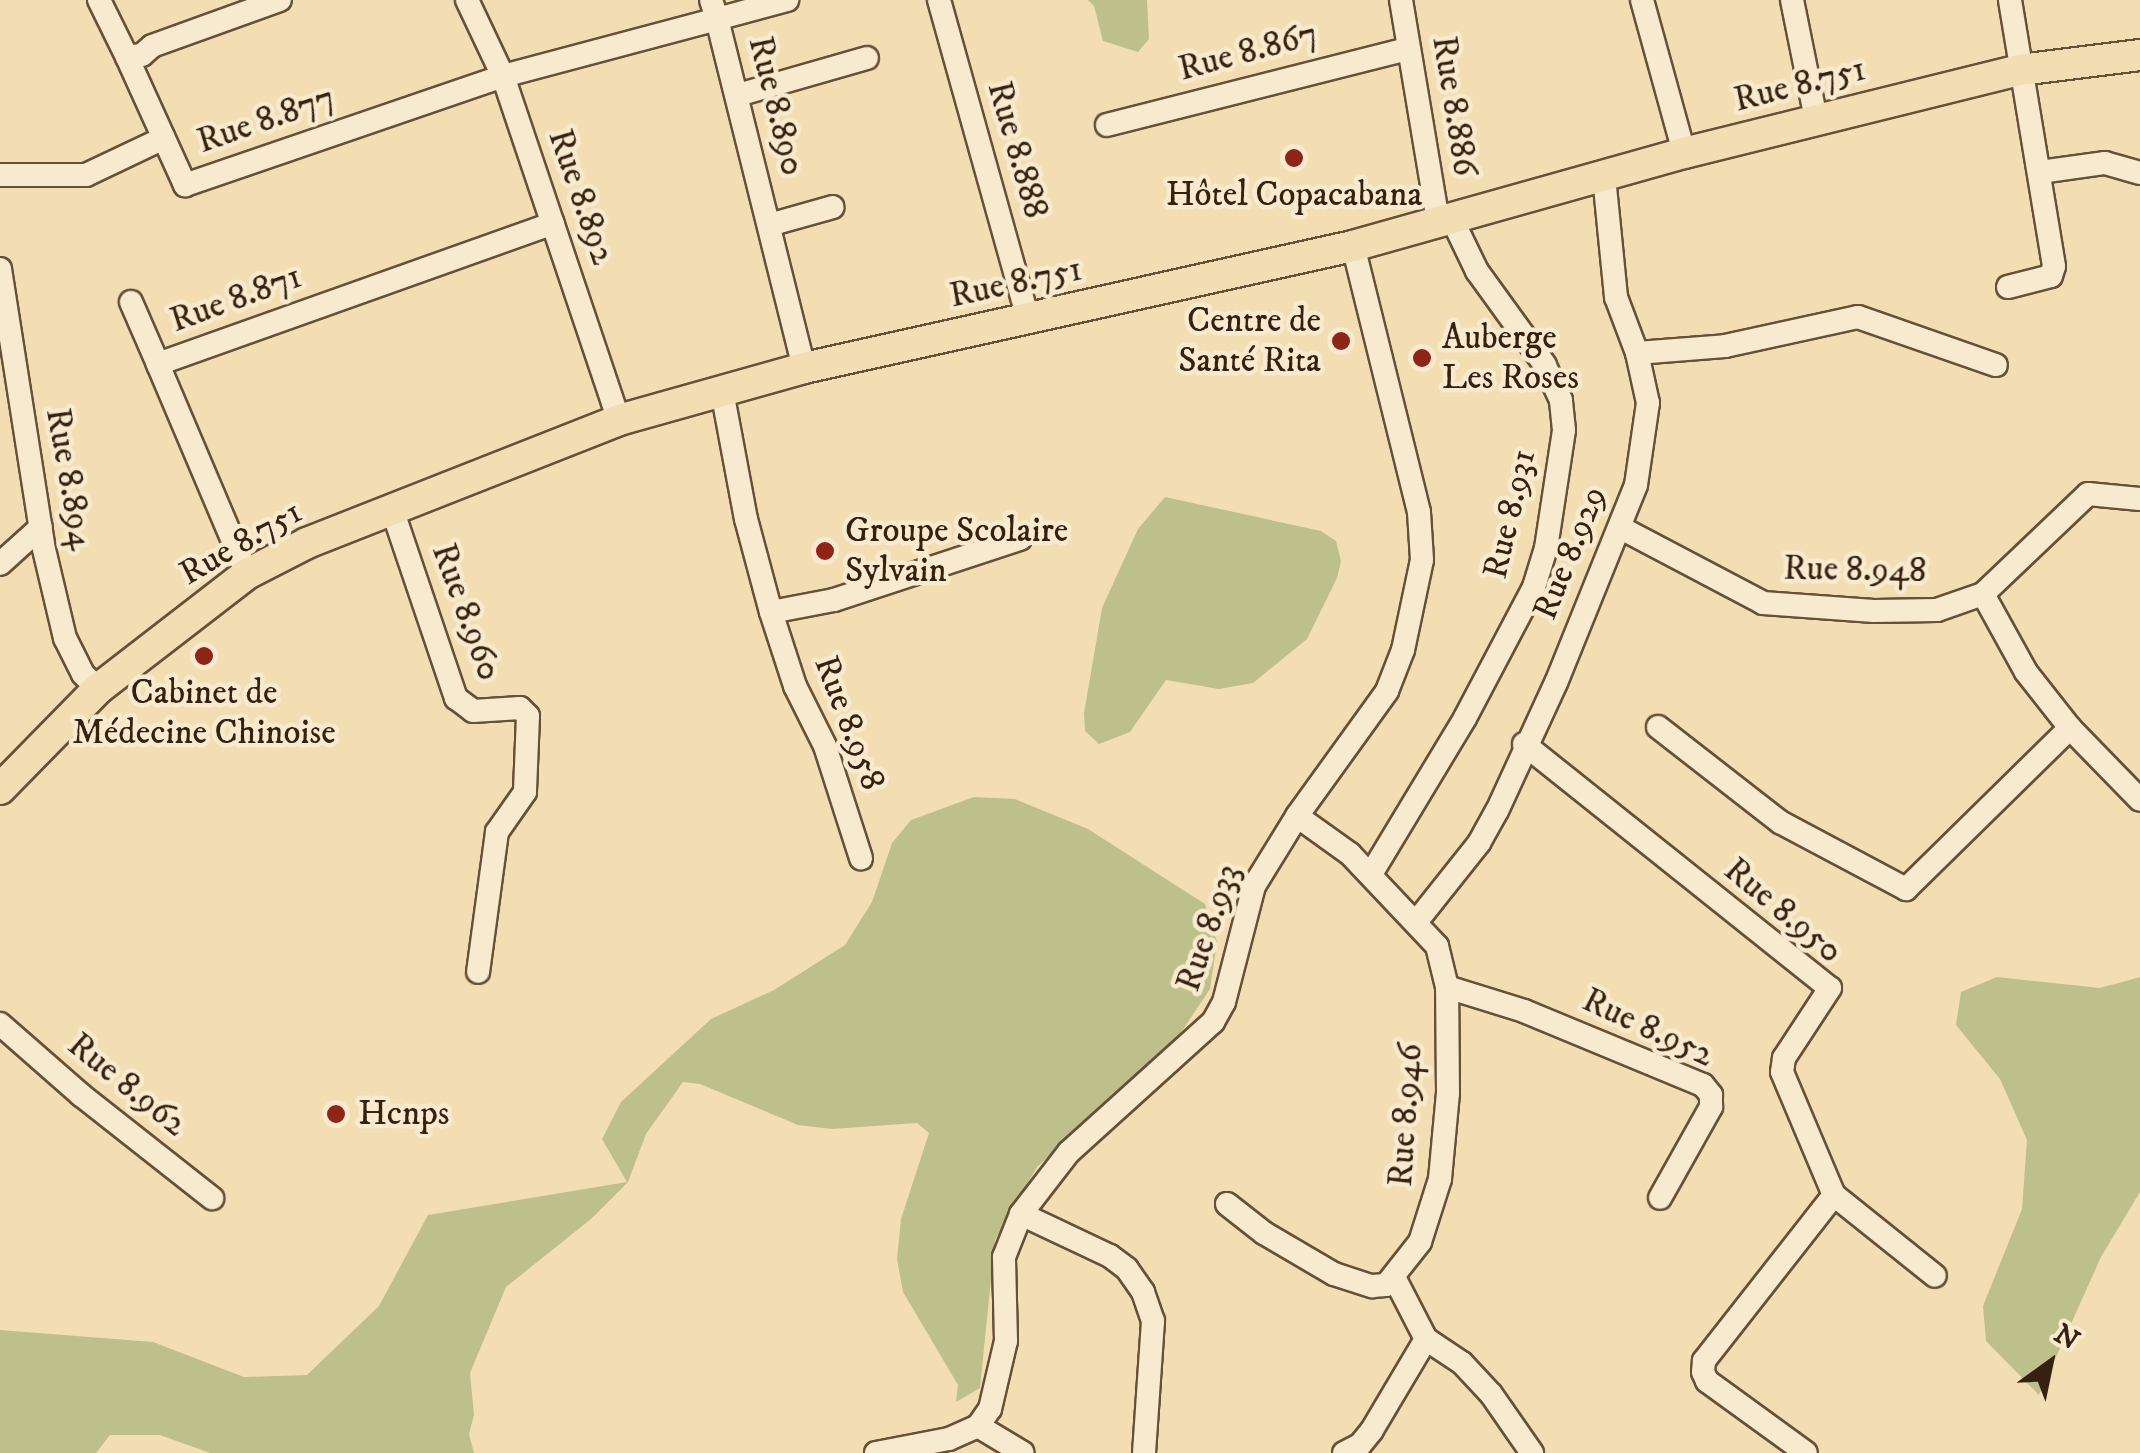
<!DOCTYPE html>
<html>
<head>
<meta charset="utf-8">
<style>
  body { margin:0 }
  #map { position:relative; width:2140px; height:1453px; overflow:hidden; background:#f3deb4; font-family:"IM FELL DW Pica",serif }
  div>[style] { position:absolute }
  .green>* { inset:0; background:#bec08b }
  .roads { filter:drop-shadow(2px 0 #65503a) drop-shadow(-2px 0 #65503a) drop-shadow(0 2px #65503a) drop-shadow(0 -2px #65503a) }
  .minor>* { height:22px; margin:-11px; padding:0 11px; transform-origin:11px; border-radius:11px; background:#f7eace }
  .major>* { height:30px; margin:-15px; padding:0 15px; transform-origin:15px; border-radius:15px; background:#f3deb4 }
  .dots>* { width:28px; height:28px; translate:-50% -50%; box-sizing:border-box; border:5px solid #f7eace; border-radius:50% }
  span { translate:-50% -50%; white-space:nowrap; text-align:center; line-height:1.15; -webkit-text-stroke:9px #f7eace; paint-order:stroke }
  .street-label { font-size:35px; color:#362111 }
  .poi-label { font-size:35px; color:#362111 }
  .right { translate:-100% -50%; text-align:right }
  .left { translate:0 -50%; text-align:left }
  .north { position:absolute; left:2000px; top:1313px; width:100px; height:100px; -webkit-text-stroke:8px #f7eace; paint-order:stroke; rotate:33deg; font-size:28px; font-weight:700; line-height:40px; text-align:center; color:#362111 }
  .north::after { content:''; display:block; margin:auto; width:35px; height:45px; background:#362111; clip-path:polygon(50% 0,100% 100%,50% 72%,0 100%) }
</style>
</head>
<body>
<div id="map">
  <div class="green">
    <div style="clip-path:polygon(1088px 0,1147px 0,1149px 39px,1138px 52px,1103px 41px,1094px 6px)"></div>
    <div style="clip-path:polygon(1165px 497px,1321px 531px,1336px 541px,1341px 561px,1337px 578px,1307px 639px,1253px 683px,1219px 689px,1166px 680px,1130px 732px,1099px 744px,1085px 731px,1084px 713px,1102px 608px,1138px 529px)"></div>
    <div style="clip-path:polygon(974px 797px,1015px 799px,1088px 829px,1205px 904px,1217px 942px,1210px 989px,1178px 1037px,1037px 1167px,995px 1240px,980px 1388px,956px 1402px,958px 1385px,903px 1292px,897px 1259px,901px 1219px,929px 1133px,917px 1123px,832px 1129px,798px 1125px,700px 1084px,683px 1082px,646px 1134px,628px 1182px,591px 1219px,506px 1287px,470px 1373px,474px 1415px,469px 1434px,474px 1453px,210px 1453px,160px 1435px,110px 1435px,96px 1453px,0 1453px,0 1330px,153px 1342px,244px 1377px,307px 1375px,379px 1306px,428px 1215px,627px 1182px,602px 1139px,621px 1102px,711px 1019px,774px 990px,845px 945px,872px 902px,892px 843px,911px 820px)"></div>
    <div style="clip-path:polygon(1997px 977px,2100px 988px,2140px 977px,2140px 1192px,2101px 1257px,2039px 1395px,1986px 1341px,1983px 1306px,2022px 1209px,2027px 1140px,2000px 1079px,1956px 1025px,1961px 992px)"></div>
  </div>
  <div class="roads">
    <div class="minor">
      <div style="left:99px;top:0;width:64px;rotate:63.8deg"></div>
      <div style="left:127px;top:57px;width:15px;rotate:-8deg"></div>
      <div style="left:142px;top:55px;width:13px;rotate:-42deg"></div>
      <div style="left:152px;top:46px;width:136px;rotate:-19.8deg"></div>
      <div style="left:467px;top:0;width:84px;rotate:64.7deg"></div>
      <div style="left:503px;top:76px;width:363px;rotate:71.4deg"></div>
      <div style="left:711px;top:0;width:20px;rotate:72deg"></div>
      <div style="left:717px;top:19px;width:73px;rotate:-15.2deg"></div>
      <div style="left:939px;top:0;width:331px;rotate:74.4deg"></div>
      <div style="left:1401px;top:0;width:225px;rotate:80.5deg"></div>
      <div style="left:1642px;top:0;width:159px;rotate:74.6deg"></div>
      <div style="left:1792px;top:0;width:121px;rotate:78.6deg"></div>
      <div style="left:127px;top:57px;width:141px;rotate:65.6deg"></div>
      <div style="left:185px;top:185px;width:336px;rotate:-18.9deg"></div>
      <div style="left:503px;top:76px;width:221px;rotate:-14.9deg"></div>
      <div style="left:717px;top:19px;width:360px;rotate:76deg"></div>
      <div style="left:738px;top:95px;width:134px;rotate:-16deg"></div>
      <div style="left:1107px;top:125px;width:310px;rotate:-14.2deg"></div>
      <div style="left:2040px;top:172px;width:66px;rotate:-7.9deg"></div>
      <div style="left:2105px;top:163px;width:36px;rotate:16deg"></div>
      <div style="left:0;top:175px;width:86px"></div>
      <div style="left:86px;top:175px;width:86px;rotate:-25.4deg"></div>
      <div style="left:769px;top:225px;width:66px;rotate:-15.7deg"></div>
      <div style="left:0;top:269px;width:279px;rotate:81.1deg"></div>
      <div style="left:43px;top:545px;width:96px;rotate:76.7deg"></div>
      <div style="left:65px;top:638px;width:40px;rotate:63.4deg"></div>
      <div style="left:83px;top:674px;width:21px;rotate:45deg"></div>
      <div style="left:2008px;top:287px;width:44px;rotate:-14.3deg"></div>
      <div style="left:2051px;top:276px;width:10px;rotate:-73deg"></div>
      <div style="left:2054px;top:266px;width:270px;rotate:-99.4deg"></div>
      <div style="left:131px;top:302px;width:68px;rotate:66.5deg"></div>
      <div style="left:1637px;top:353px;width:88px;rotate:-4.5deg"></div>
      <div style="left:1725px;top:346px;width:136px;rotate:-12.3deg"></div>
      <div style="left:1858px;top:317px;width:146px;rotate:19.2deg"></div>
      <div style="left:722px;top:391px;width:130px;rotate:79.4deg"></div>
      <div style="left:746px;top:519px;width:96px;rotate:75deg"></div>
      <div style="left:771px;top:612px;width:64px;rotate:-10.8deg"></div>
      <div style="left:834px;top:600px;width:196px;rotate:-18.2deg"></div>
      <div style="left:392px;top:509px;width:200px;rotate:71.3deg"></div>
      <div style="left:456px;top:698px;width:21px;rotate:37deg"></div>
      <div style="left:473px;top:711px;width:47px;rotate:-3.7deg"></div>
      <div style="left:520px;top:708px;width:11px;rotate:45deg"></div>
      <div style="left:528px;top:716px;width:76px;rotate:92.3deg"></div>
      <div style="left:525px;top:792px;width:49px;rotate:125deg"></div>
      <div style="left:497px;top:832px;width:141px;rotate:97.7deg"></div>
      <div style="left:1621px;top:528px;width:161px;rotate:27.8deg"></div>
      <div style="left:1763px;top:603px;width:111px;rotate:4.1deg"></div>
      <div style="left:1874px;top:611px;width:63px;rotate:-0.9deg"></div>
      <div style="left:1937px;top:610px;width:49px;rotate:-19.2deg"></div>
      <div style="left:1983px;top:594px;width:145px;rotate:-43.6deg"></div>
      <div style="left:2088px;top:494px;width:52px;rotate:5.5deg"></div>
      <div style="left:0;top:564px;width:55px;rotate:-42.1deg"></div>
      <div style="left:247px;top:574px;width:228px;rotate:-113deg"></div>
      <div style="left:158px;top:364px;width:419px;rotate:-19.6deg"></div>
      <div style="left:1983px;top:594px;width:89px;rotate:61.1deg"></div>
      <div style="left:2026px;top:672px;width:71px;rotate:51.8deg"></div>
      <div style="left:2070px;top:728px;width:100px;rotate:45.8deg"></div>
      <div style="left:771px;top:612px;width:78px;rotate:72deg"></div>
      <div style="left:795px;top:686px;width:67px;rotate:63.4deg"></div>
      <div style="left:825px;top:746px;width:118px;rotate:72.2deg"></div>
      <div style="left:1658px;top:727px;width:155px;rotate:37.9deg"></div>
      <div style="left:1780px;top:822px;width:143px;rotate:28deg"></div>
      <div style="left:1906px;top:889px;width:230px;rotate:-44.5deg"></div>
      <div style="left:1524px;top:744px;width:391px;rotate:38.6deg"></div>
      <div style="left:1830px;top:988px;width:84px;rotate:123.3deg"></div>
      <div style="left:1784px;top:1058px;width:14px;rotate:98deg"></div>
      <div style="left:1782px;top:1072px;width:134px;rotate:67.1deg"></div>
      <div style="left:1834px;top:1195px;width:211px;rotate:128.1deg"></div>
      <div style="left:1704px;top:1361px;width:11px;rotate:95deg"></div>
      <div style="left:1703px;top:1372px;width:10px;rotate:66deg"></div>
      <div style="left:1707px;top:1381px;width:122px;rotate:36deg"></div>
      <div style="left:1371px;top:874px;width:182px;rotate:-58.9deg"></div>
      <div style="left:1465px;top:718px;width:148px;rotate:-62.2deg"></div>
      <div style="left:1534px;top:587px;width:41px;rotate:-72.9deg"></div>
      <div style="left:1546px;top:548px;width:119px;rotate:-81.3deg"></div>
      <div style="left:1564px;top:430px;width:30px;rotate:-96deg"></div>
      <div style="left:1561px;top:400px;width:38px;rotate:-115deg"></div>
      <div style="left:1545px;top:365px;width:116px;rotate:-125.9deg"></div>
      <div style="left:1477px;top:271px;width:58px;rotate:-115.7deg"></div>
      <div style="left:1417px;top:921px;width:100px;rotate:-51.5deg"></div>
      <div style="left:1479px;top:843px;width:37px;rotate:-61deg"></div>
      <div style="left:1497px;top:811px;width:141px;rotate:-65.3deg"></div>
      <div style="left:1556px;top:683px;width:214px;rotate:-68deg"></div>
      <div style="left:1636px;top:485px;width:83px;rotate:-81.7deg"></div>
      <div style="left:1648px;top:403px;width:51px;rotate:-102.4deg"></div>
      <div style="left:1637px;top:353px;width:60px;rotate:-110.6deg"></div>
      <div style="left:1616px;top:297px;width:122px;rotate:-95.7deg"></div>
      <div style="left:1447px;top:987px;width:81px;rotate:17.3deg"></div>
      <div style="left:1524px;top:1011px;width:194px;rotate:22.5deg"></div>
      <div style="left:1703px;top:1085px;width:13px;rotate:51deg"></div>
      <div style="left:1711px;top:1095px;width:12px;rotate:90deg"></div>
      <div style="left:1711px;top:1107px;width:104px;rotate:119.3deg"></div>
      <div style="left:0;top:1024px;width:108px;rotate:41.2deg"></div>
      <div style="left:81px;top:1095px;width:167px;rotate:38.2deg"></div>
      <div style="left:1834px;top:1195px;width:129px;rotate:38.7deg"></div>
      <div style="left:1227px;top:1204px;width:47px;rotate:38.1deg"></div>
      <div style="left:1264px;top:1233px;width:81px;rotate:30.4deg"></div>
      <div style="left:1334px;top:1274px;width:40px;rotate:18deg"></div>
      <div style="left:1372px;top:1286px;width:14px;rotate:-4deg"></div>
      <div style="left:1386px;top:1285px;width:55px;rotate:-51.7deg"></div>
      <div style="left:1420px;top:1242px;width:66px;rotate:-72.4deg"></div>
      <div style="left:1440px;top:1179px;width:86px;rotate:-84.7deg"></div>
      <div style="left:1448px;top:1093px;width:106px;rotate:-90.5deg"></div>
      <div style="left:1447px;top:987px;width:42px;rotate:-103.7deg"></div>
      <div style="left:1437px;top:946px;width:127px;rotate:-133.4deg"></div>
      <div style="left:1350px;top:854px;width:65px;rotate:-144.4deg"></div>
      <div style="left:1021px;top:1214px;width:98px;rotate:25.3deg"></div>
      <div style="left:1110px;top:1256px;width:21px;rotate:37deg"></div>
      <div style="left:1127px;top:1269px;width:28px;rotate:55deg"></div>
      <div style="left:1143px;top:1292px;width:31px;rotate:71deg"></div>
      <div style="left:1153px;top:1321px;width:132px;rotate:93.9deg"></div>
      <div style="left:1395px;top:1279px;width:68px;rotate:62.7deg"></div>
      <div style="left:1426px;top:1339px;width:43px;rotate:33.7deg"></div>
      <div style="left:1462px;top:1363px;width:42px;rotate:46.9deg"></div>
      <div style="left:1491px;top:1394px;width:72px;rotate:55.2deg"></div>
      <div style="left:978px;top:1426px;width:52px;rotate:31deg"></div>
      <div style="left:876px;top:1453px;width:74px;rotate:-10.9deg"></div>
      <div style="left:949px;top:1439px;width:32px;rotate:-24deg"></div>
      <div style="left:978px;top:1426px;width:21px;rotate:-55deg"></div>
      <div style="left:990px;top:1409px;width:70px;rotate:-76.8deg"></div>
      <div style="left:1006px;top:1341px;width:84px;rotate:-91.4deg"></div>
      <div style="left:1004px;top:1257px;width:46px;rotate:-68.4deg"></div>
      <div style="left:1021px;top:1214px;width:78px;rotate:-52.3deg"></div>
      <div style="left:1069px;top:1152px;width:194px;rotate:-42.1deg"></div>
      <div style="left:1213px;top:1022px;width:23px;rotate:-61deg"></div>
      <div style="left:1224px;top:1002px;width:120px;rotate:-75.5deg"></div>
      <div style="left:1254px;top:886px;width:82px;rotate:-58.4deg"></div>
      <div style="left:1297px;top:816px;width:154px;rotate:-54.2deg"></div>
      <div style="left:1387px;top:691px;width:44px;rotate:-68.7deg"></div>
      <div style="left:1403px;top:650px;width:92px;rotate:-78.1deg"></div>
      <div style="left:1422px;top:560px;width:48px;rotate:-93.6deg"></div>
      <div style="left:1419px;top:512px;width:274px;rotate:-103.9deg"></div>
      <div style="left:1344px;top:1453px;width:18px;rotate:-27deg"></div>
      <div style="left:1360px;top:1445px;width:19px;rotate:-51deg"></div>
      <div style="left:1372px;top:1430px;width:106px;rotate:-59.3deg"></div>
    </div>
    <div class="major">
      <div style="left:0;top:789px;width:140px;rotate:-45.6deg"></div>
      <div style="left:98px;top:689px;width:188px;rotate:-37.7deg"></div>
      <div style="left:247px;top:574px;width:68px;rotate:-27.3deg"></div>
      <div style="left:307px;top:543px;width:335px;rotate:-21.5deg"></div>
      <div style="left:619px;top:420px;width:192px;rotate:-15.7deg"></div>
      <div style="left:804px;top:368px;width:562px;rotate:-12.53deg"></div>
      <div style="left:1353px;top:246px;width:344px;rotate:-15.7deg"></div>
      <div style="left:1684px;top:153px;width:346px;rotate:-13.9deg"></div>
      <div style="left:2020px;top:70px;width:121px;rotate:-7.1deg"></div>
    </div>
  </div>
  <div class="dots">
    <div style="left:1294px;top:158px;background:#8f2418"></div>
    <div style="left:1341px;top:341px;background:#8f2418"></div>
    <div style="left:1422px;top:358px;background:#8f2418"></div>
    <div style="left:825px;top:551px;background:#8f2418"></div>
    <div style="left:204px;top:656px;background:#8f2418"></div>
    <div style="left:336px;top:1114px;background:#8f2418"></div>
  </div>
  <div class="street-label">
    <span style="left:1248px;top:52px;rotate:-15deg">Rue 8.867</span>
    <span style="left:1800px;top:85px;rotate:-14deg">Rue 8.751</span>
    <span style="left:776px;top:106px;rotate:76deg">Rue 8.890</span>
    <span style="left:1454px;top:106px;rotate:81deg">Rue 8.886</span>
    <span style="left:266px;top:120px;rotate:-19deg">Rue 8.877</span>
    <span style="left:1017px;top:150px;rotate:74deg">Rue 8.888</span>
    <span style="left:581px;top:197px;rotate:71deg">Rue 8.892</span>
    <span style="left:1016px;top:283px;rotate:-12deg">Rue 8.751</span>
    <span style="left:236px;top:299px;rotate:-20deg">Rue 8.871</span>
    <span style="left:69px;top:479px;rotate:80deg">Rue 8.894</span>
    <span style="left:1510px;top:514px;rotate:-77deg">Rue 8.931</span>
    <span style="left:241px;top:543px;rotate:-30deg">Rue 8.751</span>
    <span style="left:1570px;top:553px;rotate:-68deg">Rue 8.929</span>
    <span style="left:1855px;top:570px;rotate:1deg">Rue 8.948</span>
    <span style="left:466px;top:612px;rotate:70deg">Rue 8.960</span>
    <span style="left:849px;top:723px;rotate:69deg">Rue 8.958</span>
    <span style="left:1783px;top:911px;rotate:40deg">Rue 8.950</span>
    <span style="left:1209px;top:928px;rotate:-71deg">Rue 8.933</span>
    <span style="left:1648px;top:1028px;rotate:25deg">Rue 8.952</span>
    <span style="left:127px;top:1085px;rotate:39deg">Rue 8.962</span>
    <span style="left:1406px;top:1115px;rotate:-86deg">Rue 8.946</span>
  </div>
  <div class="poi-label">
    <span style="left:1294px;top:195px">Hôtel Copacabana</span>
    <span class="right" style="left:1321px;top:341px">Centre de<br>Santé Rita</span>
    <span class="left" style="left:1442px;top:358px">Auberge<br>Les Roses</span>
    <span class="left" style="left:845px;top:551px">Groupe Scolaire<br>Sylvain</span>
    <span style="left:204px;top:713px">Cabinet de<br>Médecine Chinoise</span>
    <span class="left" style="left:358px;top:1114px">Hcnps</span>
  </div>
  <div class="north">N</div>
</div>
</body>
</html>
